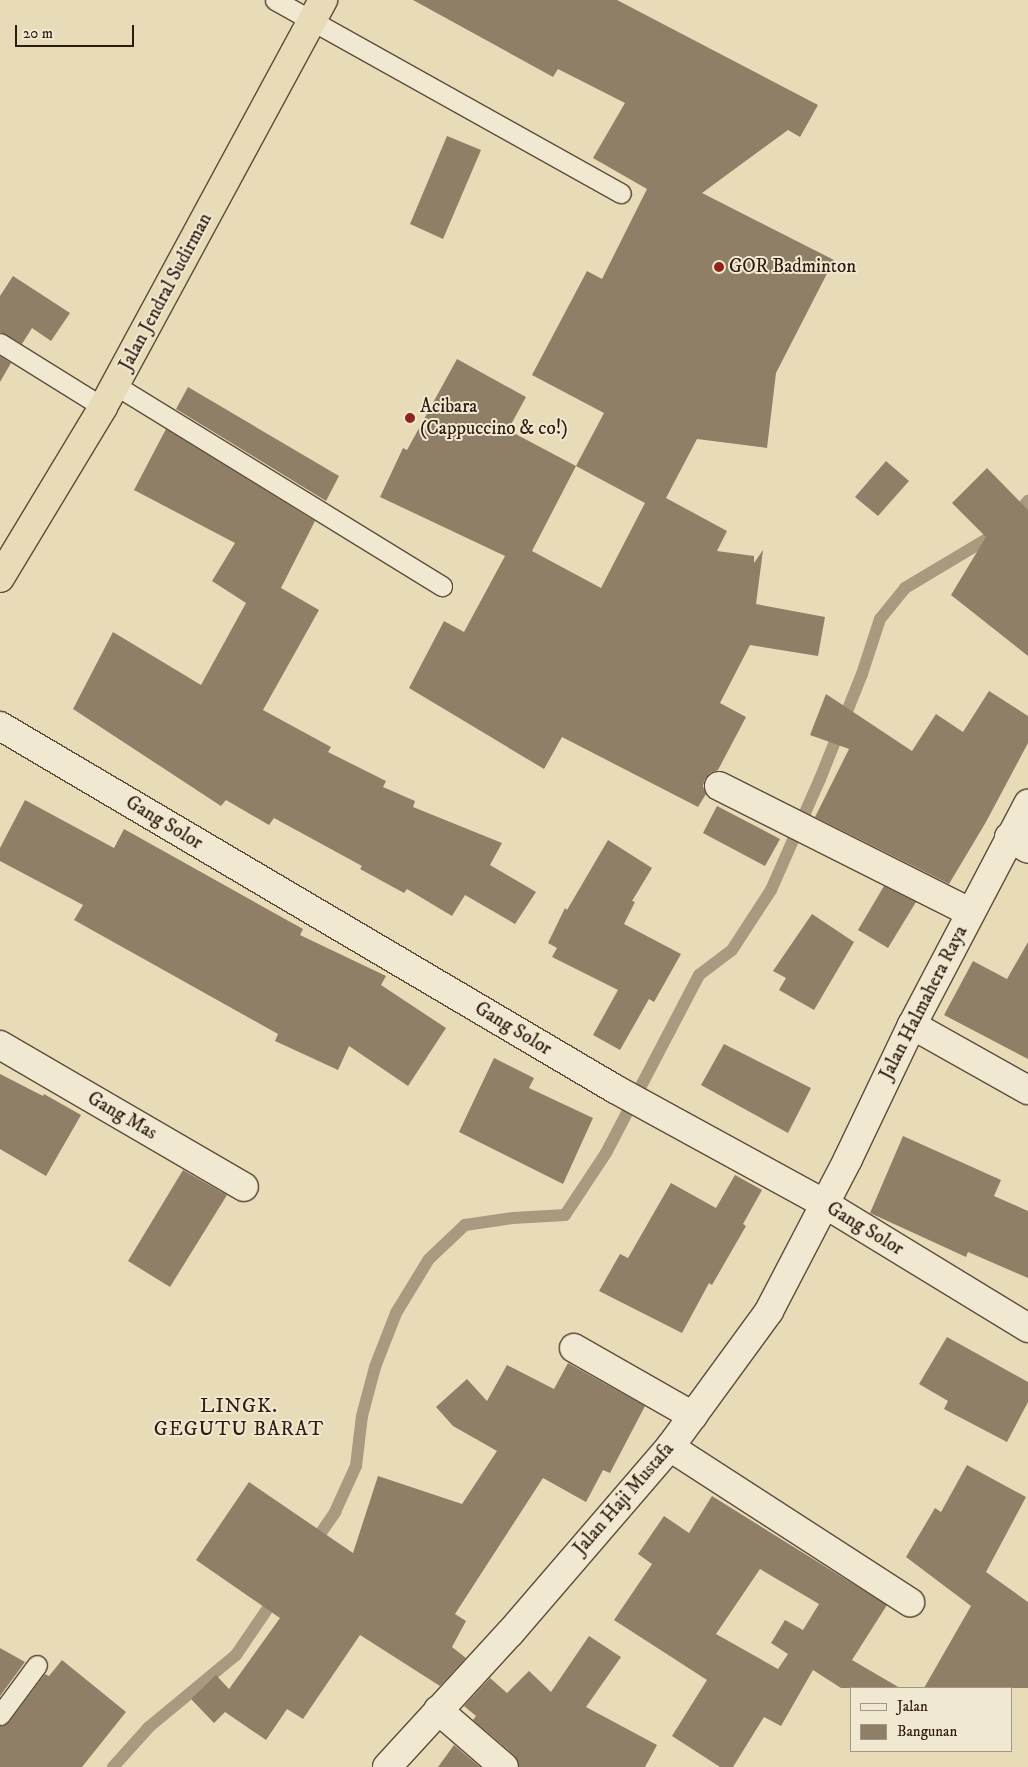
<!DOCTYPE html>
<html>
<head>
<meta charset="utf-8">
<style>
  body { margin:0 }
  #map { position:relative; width:1028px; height:1767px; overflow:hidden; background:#e8dbb8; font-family:"IM FELL DW Pica",serif }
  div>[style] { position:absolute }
  .stream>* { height:12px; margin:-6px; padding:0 6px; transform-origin:6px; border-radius:6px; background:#a99a7f }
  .building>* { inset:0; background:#907f67 }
  .roads { filter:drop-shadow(1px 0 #5e4b3a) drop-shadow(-1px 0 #5e4b3a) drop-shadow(0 1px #5e4b3a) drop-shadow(0 -1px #5e4b3a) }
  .lane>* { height:19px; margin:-9.5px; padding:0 9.5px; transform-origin:9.5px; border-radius:9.5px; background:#f0e8d1 }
  .street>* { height:28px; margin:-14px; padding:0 14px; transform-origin:14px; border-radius:14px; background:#f0e8d1 }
  .highway>* { height:28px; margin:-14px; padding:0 14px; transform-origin:14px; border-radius:14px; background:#e8dbb8 }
  .dots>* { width:14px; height:14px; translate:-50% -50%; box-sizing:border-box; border:2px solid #f0e8d1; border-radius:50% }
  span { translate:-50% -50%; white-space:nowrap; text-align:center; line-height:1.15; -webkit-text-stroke:4px #f0e8d1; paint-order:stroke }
  .poi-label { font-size:19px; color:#301b10 }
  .left { translate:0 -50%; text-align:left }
  .street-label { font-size:19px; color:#301b10 }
  .neighbourhood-label { font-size:20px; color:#301b10; letter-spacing:1px }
  .legend { position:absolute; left:850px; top:1687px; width:162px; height:65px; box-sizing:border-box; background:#f0e8d1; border:1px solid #a39684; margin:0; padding:6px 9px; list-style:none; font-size:15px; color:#301b10 }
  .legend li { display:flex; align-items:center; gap:10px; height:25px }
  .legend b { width:25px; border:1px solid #a39684 }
  .scale { position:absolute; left:15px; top:25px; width:119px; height:22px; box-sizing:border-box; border:2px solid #301b10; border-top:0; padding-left:6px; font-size:15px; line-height:18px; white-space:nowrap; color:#301b10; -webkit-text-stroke:4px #f0e8d1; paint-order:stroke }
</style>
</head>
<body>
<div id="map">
  <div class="stream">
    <div style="left:1013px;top:518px;width:23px;rotate:-49deg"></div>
    <div style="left:313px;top:1544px;width:39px;rotate:-55deg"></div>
    <div style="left:335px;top:1512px;width:51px;rotate:-65.5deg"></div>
    <div style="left:356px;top:1466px;width:50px;rotate:-83.2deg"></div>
    <div style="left:362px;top:1416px;width:51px;rotate:-75.1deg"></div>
    <div style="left:375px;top:1367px;width:58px;rotate:-68.7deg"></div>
    <div style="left:396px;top:1313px;width:63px;rotate:-58.6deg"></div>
    <div style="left:429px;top:1259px;width:50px;rotate:-43.4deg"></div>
    <div style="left:465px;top:1225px;width:49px;rotate:-8.3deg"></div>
    <div style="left:513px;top:1218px;width:52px;rotate:-3.3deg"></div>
    <div style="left:565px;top:1215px;width:74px;rotate:-56.5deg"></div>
    <div style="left:606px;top:1153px;width:201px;rotate:-62.4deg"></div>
    <div style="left:699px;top:975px;width:41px;rotate:-37.1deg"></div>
    <div style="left:732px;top:950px;width:72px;rotate:-57deg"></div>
    <div style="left:771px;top:890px;width:121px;rotate:-66.2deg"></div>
    <div style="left:820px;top:779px;width:113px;rotate:-68.2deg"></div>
    <div style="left:862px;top:674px;width:58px;rotate:-71.9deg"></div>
    <div style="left:880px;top:619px;width:40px;rotate:-51deg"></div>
    <div style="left:905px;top:588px;width:107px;rotate:-30.9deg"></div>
    <div style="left:113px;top:1767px;width:54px;rotate:-48deg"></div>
    <div style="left:149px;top:1727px;width:113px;rotate:-39.6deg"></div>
    <div style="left:236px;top:1655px;width:73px;rotate:-55.7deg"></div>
  </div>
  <div class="building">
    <div style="clip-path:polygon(evenodd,413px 0,617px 0,818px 105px,800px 137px,788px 130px,702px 193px,834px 260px,776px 373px,767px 448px,697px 439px,666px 498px,727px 531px,717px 551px,754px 556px,754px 563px,763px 550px,756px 604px,825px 617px,818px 656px,750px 645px,720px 703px,746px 717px,718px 770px,710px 773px,705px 779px,703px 786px,706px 794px,698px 807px,562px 737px,544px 769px,409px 688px,444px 621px,464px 632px,505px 556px,380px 497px,403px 448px,407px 450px,457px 359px,526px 397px,508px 430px,576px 466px,604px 413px,532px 375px,587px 271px,602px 279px,647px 189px,593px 158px,625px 103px,558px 69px,553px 77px,413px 0,576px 466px,645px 503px,601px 588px,532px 551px,576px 466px)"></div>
    <div style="clip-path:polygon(447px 136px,481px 150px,443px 239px,410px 224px)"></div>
    <div style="clip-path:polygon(13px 276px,70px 313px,51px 341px,32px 328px,22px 344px,0 332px,0 296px)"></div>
    <div style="clip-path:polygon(0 356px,11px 363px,0 382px)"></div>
    <div style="clip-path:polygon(188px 387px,339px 476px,326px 501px,176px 409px)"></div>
    <div style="clip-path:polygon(166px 429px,315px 521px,281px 588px,319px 610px,263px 710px,331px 747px,328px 752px,386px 781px,383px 787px,415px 801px,413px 807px,502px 843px,490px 865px,536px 892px,515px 924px,465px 895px,452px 916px,407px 889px,404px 893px,360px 869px,362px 866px,274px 818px,269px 825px,226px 800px,221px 806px,73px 709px,113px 632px,201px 685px,246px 603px,212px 581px,235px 543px,134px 490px)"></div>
    <div style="clip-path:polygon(886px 461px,909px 481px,878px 516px,855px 497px)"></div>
    <div style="clip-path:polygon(987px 468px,1028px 510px,1028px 656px,951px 595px,986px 537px,952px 503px)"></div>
    <div style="clip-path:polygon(989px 691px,1028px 716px,1028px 743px,986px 822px,949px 884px,815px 817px,849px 749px,810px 735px,826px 694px,912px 751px,936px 714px,963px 732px)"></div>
    <div style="clip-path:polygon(25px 800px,114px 848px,124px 829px,303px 929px,300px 935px,386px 976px,381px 985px,446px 1028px,408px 1086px,349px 1046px,338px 1070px,275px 1041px,278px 1034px,74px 920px,83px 905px,0 861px,0 848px)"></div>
    <div style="clip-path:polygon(717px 806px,780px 839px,765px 866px,703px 833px)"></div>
    <div style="clip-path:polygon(608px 840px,652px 868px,632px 901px,635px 902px,624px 924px,681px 954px,654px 1002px,649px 999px,620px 1050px,593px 1035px,618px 990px,552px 957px,557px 948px,548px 943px,565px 908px,567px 910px)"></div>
    <div style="clip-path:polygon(884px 886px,916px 902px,888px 948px,858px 930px)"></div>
    <div style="clip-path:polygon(812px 914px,854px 942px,814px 1010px,779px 990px,786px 978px,773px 971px)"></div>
    <div style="clip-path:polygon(1028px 942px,1028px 1059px,944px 1015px,973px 961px,1007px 979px)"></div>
    <div style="clip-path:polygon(724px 1044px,811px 1088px,788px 1133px,701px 1085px)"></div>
    <div style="clip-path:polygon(494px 1058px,534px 1078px,529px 1088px,593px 1118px,563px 1184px,459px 1132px)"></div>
    <div style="clip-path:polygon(0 1074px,43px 1096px,44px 1094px,81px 1115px,46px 1176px,0 1149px)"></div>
    <div style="clip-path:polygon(903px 1136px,1001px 1180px,994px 1196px,1028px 1211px,1028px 1278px,968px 1252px,966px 1257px,870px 1213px)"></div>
    <div style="clip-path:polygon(183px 1170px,227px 1195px,170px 1287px,128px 1261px)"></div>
    <div style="clip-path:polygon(735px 1175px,762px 1190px,743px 1224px,746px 1226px,712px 1285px,709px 1283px,682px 1333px,599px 1291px,620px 1254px,628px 1258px,671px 1183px,716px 1208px)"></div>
    <div style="clip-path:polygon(947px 1337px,1028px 1382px,1028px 1402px,1007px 1442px,944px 1409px,948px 1401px,919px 1384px)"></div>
    <div style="clip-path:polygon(568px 1363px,645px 1406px,610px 1473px,603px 1470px,586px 1502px,543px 1478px,455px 1614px,466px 1621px,452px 1647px,466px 1658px,440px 1686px,360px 1635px,303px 1719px,287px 1709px,266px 1740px,225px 1712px,214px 1723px,191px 1699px,216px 1675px,229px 1689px,280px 1618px,196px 1560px,249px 1482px,353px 1553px,378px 1476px,462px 1504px,497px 1451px,453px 1426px,436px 1407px,467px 1379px,487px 1401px,507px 1365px,554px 1389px)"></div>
    <div style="clip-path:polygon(967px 1465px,1026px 1497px,986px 1572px,1028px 1602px,1028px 1688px,924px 1688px,971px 1606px,906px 1557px,935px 1508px,941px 1512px)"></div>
    <div style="clip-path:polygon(evenodd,712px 1496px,887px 1605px,852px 1660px,900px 1688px,841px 1688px,813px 1670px,781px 1726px,764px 1717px,733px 1767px,720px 1767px,672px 1736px,707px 1680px,614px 1620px,652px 1564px,638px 1554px,664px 1516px,689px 1533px,712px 1496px,760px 1569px,819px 1604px,803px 1630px,785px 1620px,771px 1643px,788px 1654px,778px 1669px,716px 1634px,760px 1569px)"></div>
    <div style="clip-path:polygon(589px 1636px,621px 1657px,586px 1707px,657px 1745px,645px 1767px,519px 1767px,514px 1755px,473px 1720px,476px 1716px,464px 1706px,490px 1678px,507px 1693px,529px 1671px,551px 1692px)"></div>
    <div style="clip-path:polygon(0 1648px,25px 1662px,0 1696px)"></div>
    <div style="clip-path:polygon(62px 1660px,126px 1712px,82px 1767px,0 1767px,0 1726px,9px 1722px,45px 1674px,49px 1676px)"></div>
    <div style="clip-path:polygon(454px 1745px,480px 1767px,438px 1767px)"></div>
  </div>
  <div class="roads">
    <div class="lane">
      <div style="left:275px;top:0;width:396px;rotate:29.2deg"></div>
      <div style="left:0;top:343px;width:121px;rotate:31.9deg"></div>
      <div style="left:115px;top:385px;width:384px;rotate:31.6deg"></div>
      <div style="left:0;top:1715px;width:62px;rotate:-53.5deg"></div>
    </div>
    <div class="street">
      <div style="left:0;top:726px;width:714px;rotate:30.55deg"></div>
      <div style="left:615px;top:1089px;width:239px;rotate:28.7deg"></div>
      <div style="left:825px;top:1204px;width:238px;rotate:31.4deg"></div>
      <div style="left:719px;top:786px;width:281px;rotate:26.7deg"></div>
      <div style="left:1009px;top:837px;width:22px;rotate:32deg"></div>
      <div style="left:912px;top:1025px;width:133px;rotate:29.3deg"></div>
      <div style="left:0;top:1045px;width:282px;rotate:30.2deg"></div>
      <div style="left:574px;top:1348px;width:137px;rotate:29.7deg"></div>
      <div style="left:670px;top:1447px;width:286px;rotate:32.9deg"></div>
      <div style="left:438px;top:1710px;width:87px;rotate:40.8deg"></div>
      <div style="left:387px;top:1767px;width:182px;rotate:-47.5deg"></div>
      <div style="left:510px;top:1633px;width:245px;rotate:-49.3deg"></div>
      <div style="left:670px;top:1447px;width:168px;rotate:-53.9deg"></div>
      <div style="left:769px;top:1311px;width:171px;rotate:-62.5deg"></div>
      <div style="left:848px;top:1159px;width:148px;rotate:-64.5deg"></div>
      <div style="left:912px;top:1025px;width:250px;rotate:-62.3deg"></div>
    </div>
    <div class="highway">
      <div style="left:0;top:578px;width:200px;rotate:-58.9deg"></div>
      <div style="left:103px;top:407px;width:463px;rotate:-61.6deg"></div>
    </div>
  </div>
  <div class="dots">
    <div style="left:719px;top:267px;background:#8f2418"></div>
    <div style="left:410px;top:418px;background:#8f2418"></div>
  </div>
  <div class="poi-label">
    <span class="left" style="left:729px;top:267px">GOR Badminton</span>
    <span class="left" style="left:420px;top:418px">Acibara<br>(Cappuccino &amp; co!)</span>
  </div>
  <div class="street-label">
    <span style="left:166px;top:292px;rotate:-62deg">Jalan Jendral Sudirman</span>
    <span style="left:164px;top:823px;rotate:31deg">Gang Solor</span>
    <span style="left:924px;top:1003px;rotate:-63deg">Jalan Halmahera Raya</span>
    <span style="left:513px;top:1029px;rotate:31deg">Gang Solor</span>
    <span style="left:122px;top:1116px;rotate:30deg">Gang Mas</span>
    <span style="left:865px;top:1229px;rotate:31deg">Gang Solor</span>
    <span style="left:624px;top:1499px;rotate:-49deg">Jalan Haji Mustafa</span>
  </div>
  <div class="neighbourhood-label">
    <span style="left:239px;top:1418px">LINGK.<br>GEGUTU BARAT</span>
  </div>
  <ul class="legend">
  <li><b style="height:6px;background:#f0e8d1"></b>Jalan</li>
  <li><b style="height:14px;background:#907f67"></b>Bangunan</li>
  </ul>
  <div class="scale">20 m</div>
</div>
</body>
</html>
